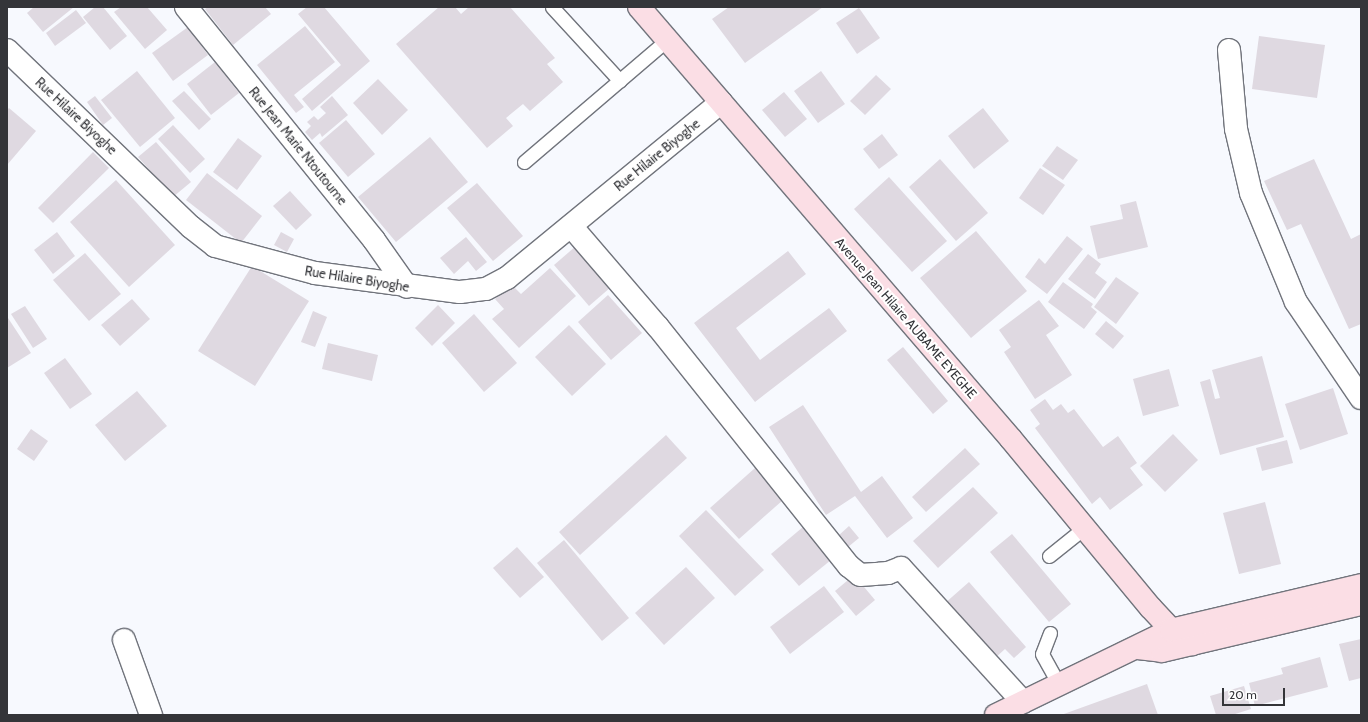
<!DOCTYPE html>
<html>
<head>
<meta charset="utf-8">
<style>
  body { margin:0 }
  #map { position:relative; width:1368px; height:722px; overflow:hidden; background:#f7f9fe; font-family:Cabin,sans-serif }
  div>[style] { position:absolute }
  .building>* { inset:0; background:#dfd9e1 }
  .roads { filter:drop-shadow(1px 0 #71747c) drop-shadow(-1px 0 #71747c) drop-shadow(0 1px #71747c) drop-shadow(0 -1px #71747c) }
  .lane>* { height:13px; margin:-6.5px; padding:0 6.5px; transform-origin:6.5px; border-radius:6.5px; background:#fff }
  .street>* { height:22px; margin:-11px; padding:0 11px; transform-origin:11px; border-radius:11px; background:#fff }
  .secondary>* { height:22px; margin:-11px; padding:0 11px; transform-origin:11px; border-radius:11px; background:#fbdee5 }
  span { translate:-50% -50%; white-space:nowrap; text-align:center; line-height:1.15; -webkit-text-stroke:4px #fff; paint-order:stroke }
  .street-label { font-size:13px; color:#343539 }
  .frame { position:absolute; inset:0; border:8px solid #343539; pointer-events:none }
  .scale { position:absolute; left:1222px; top:688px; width:63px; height:18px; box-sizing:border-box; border:2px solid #343539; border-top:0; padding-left:5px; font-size:12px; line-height:14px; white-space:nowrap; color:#343539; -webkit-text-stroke:3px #fff; paint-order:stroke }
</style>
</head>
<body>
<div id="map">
  <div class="building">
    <div style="clip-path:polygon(34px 7px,74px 7px,43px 32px,27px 13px)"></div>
    <div style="clip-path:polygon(95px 7px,103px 7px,127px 36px,110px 50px,83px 17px)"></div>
    <div style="clip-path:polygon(121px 7px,147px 7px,167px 30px,145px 49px,114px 12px)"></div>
    <div style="clip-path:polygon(208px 7px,265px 7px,271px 14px,233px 45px,205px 9px)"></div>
    <div style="clip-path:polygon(307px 7px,324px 7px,370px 61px,312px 111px,302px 99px,341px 65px,298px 14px)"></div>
    <div style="clip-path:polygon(439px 7px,455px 7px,461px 14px,469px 7px,510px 7px,555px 58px,547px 64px,563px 82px,530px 111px,523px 104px,506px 118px,513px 126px,487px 148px,396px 44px)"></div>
    <div style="clip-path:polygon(729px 7px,823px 7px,745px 63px,712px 19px)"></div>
    <div style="clip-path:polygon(859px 8px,880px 38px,857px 54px,836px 23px)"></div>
    <div style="clip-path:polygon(76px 10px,86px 23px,55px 46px,46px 33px)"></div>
    <div style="clip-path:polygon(305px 26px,335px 62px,294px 95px,304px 107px,296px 113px,257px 65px)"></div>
    <div style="clip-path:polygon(188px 27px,208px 55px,173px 81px,152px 53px)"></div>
    <div style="clip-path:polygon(1259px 36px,1325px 45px,1317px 98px,1252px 89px)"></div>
    <div style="clip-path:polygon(215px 62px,239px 93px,211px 115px,187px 84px)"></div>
    <div style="clip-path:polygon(137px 71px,175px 118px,140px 147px,101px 100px)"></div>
    <div style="clip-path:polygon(821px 71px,845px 104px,818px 123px,794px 91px)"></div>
    <div style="clip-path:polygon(876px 75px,891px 89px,865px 115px,850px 101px)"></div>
    <div style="clip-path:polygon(378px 79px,408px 110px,382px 135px,353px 103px)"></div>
    <div style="clip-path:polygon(184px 91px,211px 119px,199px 130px,172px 101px)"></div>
    <div style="clip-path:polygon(784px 92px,807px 119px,785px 137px,762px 110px)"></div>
    <div style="clip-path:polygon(95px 96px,112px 118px,103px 125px,87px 102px)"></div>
    <div style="clip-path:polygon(332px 96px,348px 115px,322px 137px,320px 133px,312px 140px,305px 132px,311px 126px,307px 122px,314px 116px,318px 120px,326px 113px,320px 107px)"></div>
    <div style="clip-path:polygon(9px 108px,36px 131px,7px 165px,7px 110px)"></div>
    <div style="clip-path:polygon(983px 108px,1009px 141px,974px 169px,948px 136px)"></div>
    <div style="clip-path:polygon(346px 120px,375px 154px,348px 177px,319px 143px)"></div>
    <div style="clip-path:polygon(173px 125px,205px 159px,190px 173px,158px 139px)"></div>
    <div style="clip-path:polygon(882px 134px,898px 155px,879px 169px,863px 149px)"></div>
    <div style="clip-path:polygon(430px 137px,468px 182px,396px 242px,358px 197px)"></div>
    <div style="clip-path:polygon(238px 138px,262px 156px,237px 190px,213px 172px)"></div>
    <div style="clip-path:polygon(156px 142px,191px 182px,173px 197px,138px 157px)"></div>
    <div style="clip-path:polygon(1057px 146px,1078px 160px,1063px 180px,1042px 166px)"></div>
    <div style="clip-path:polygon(93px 152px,109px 168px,53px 223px,38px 208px)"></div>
    <div style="clip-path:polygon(940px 159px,988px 213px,956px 241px,909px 187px)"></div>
    <div style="clip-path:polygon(1314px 159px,1351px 239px,1361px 234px,1361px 324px,1349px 329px,1301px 224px,1287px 230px,1264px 181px)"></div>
    <div style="clip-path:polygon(1040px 168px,1065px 185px,1043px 215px,1019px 198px)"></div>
    <div style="clip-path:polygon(207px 173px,262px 216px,241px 243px,186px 200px)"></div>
    <div style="clip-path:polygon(889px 177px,947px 241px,912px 272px,854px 209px)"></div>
    <div style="clip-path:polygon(116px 180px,175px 245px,129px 287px,70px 222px)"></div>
    <div style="clip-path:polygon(477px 183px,523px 236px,493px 261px,447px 208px)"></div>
    <div style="clip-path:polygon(290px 191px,312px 215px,296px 230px,273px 206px)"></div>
    <div style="clip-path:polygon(1136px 201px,1148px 247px,1098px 259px,1090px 226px,1123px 219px,1120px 205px)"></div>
    <div style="clip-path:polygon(976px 231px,1027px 291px,971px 338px,920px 278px)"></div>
    <div style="clip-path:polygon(57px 232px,75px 256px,53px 274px,34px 250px)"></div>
    <div style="clip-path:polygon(281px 232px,294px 239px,287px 252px,274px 245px)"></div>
    <div style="clip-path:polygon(1067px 236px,1083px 249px,1047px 294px,1025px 277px,1039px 258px,1045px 264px)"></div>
    <div style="clip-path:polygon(466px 237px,487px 262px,476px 271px,468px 261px,454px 274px,440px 258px)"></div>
    <div style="clip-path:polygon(576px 246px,611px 287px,589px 306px,554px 265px)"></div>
    <div style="clip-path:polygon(788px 251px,806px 274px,736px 328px,760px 360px,829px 308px,847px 331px,755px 402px,694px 323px)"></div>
    <div style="clip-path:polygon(85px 253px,121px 294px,89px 321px,53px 280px)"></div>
    <div style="clip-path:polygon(1088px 254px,1101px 264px,1095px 273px,1107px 282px,1095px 299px,1068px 279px)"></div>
    <div style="clip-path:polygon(252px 266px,309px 301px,255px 386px,198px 351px)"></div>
    <div style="clip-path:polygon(550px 268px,576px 296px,519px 348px,492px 319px,504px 309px,495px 299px,512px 285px,521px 294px)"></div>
    <div style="clip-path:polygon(1116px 277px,1139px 293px,1116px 324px,1094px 307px)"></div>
    <div style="clip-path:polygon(1063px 282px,1093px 304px,1091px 307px,1097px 312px,1084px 329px,1048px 302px)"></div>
    <div style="clip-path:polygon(608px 295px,642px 333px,611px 360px,578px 322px)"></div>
    <div style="clip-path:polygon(132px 299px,150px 319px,120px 346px,101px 325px)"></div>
    <div style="clip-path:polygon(1039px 300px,1059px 326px,1046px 335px,1072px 375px,1035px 399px,1004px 352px,1011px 347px,999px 330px)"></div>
    <div style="clip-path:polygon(438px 305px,455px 323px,432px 346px,415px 328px)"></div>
    <div style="clip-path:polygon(25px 306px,47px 339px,33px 348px,11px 314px)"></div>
    <div style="clip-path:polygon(313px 311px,327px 317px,315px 347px,301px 342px)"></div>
    <div style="clip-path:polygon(474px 314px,517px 363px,484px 392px,442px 343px)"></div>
    <div style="clip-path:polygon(8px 318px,31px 353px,7px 368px,7px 319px)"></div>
    <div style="clip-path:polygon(1106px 321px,1124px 336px,1113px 349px,1095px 334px)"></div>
    <div style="clip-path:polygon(569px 325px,606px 364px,572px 396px,535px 357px)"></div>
    <div style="clip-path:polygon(328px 343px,378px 355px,372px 381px,322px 369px)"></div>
    <div style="clip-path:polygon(903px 347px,948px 401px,933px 414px,887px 360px)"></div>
    <div style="clip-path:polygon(1262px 356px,1284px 437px,1220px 455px,1200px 382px,1210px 379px,1215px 399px,1220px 398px,1212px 370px)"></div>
    <div style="clip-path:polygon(65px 358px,92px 394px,70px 409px,44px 373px)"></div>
    <div style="clip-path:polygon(1169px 369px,1179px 406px,1143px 416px,1133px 379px)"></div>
    <div style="clip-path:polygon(1333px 388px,1348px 434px,1300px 450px,1285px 404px)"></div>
    <div style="clip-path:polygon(137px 391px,167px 426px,125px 461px,95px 425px)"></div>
    <div style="clip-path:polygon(1045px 399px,1053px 410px,1061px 404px,1068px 413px,1074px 409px,1103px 447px,1118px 436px,1137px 463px,1130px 468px,1143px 485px,1110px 510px,1100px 497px,1092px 504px,1035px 428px,1040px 424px,1030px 410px)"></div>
    <div style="clip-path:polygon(803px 405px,861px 492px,882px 476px,913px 518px,887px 538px,855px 496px,826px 515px,769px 427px)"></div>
    <div style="clip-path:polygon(31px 429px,48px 441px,34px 461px,17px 449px)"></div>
    <div style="clip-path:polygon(1173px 434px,1198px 460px,1165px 492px,1140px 466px)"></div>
    <div style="clip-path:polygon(666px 435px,687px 458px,580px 555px,559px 532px)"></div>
    <div style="clip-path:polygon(1287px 440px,1293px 463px,1262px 471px,1256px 448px)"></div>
    <div style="clip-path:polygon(965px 448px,980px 464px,926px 512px,912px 497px)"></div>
    <div style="clip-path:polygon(755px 468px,783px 500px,739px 539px,710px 508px)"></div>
    <div style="clip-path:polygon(973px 487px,998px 513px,938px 568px,913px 541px)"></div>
    <div style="clip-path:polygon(1265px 502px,1281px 564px,1239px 574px,1223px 513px)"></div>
    <div style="clip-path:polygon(706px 510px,764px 570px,735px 596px,679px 536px)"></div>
    <div style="clip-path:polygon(849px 526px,859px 538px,848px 547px,838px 536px)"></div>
    <div style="clip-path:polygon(803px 527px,831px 560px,799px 586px,771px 554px)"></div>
    <div style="clip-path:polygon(1012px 534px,1071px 604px,1049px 622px,990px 552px)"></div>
    <div style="clip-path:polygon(564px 540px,629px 618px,602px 641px,537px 563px)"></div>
    <div style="clip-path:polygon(517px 547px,544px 577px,520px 598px,493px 568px)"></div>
    <div style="clip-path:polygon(686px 567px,715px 598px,664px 645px,635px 613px)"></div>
    <div style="clip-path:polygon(854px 575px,875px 600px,856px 616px,835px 591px)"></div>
    <div style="clip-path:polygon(969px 582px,1026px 647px,1014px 658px,1005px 649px,994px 659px,944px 604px)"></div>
    <div style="clip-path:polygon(824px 586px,844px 612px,790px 654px,770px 627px)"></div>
    <div style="clip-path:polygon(1361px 639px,1361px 678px,1349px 681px,1339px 644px)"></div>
    <div style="clip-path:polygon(1320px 657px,1328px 687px,1255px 706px,1249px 683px,1283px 674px,1281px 668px)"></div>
    <div style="clip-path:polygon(1147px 684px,1158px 715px,1061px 715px)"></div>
    <div style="clip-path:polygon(1244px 686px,1251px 709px,1232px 715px,1216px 715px,1210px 696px)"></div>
  </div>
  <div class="roads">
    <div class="lane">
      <div style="left:552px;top:7px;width:100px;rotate:47.4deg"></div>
      <div style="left:524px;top:162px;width:188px;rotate:-40.5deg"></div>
      <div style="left:1049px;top:556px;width:45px;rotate:-38.7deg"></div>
      <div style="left:1050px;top:633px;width:22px;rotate:111deg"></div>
      <div style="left:1042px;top:654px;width:37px;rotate:61deg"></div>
    </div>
    <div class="street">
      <div style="left:186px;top:7px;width:299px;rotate:51.1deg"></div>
      <div style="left:374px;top:240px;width:57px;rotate:54.9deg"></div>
      <div style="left:7px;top:50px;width:255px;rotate:43.9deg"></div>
      <div style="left:191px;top:227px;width:31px;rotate:38deg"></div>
      <div style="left:215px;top:246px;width:104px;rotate:15.1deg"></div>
      <div style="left:315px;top:273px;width:146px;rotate:7.5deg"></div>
      <div style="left:460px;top:292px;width:26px;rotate:-7deg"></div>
      <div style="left:486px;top:289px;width:24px;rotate:-28deg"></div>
      <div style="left:507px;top:278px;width:277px;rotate:-39.4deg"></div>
      <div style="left:1229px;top:50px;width:79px;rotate:84.9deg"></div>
      <div style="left:1236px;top:129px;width:66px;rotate:76.8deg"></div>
      <div style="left:1251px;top:193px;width:118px;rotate:67.6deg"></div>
      <div style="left:1296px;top:302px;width:116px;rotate:55.9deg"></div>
      <div style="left:571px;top:226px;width:133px;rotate:49.3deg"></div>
      <div style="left:658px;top:327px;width:306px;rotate:51.4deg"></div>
      <div style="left:849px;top:566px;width:14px;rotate:39deg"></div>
      <div style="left:860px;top:575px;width:28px;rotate:-4deg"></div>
      <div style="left:888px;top:573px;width:14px;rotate:-21deg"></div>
      <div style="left:901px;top:568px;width:181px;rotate:47.7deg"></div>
      <div style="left:124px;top:640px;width:80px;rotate:70.2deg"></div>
    </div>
    <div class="secondary">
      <div style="left:639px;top:7px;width:570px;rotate:49.27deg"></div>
      <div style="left:1011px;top:439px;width:219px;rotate:50.4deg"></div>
      <div style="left:1151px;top:608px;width:40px;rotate:47deg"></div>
      <div style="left:1178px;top:637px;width:16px;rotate:27deg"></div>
      <div style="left:1138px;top:648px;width:24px;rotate:7deg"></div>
      <div style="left:1162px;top:651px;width:204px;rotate:-13.3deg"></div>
      <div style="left:996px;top:715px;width:195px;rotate:-25.9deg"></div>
      <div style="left:1171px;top:630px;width:195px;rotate:-13.3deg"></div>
    </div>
  </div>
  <div class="street-label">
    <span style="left:76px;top:116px;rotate:43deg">Rue Hilaire Biyoghe</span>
    <span style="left:298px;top:146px;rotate:51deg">Rue Jean Marie Ntoutoume</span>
    <span style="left:657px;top:155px;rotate:-39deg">Rue Hilaire Biyoghe</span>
    <span style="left:357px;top:279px;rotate:9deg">Rue Hilaire Biyoghe</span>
    <span style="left:906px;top:318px;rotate:49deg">Avenue Jean Hilaire AUBAME EYEGHE</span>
  </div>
  <div class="frame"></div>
  <div class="scale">20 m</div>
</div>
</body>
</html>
